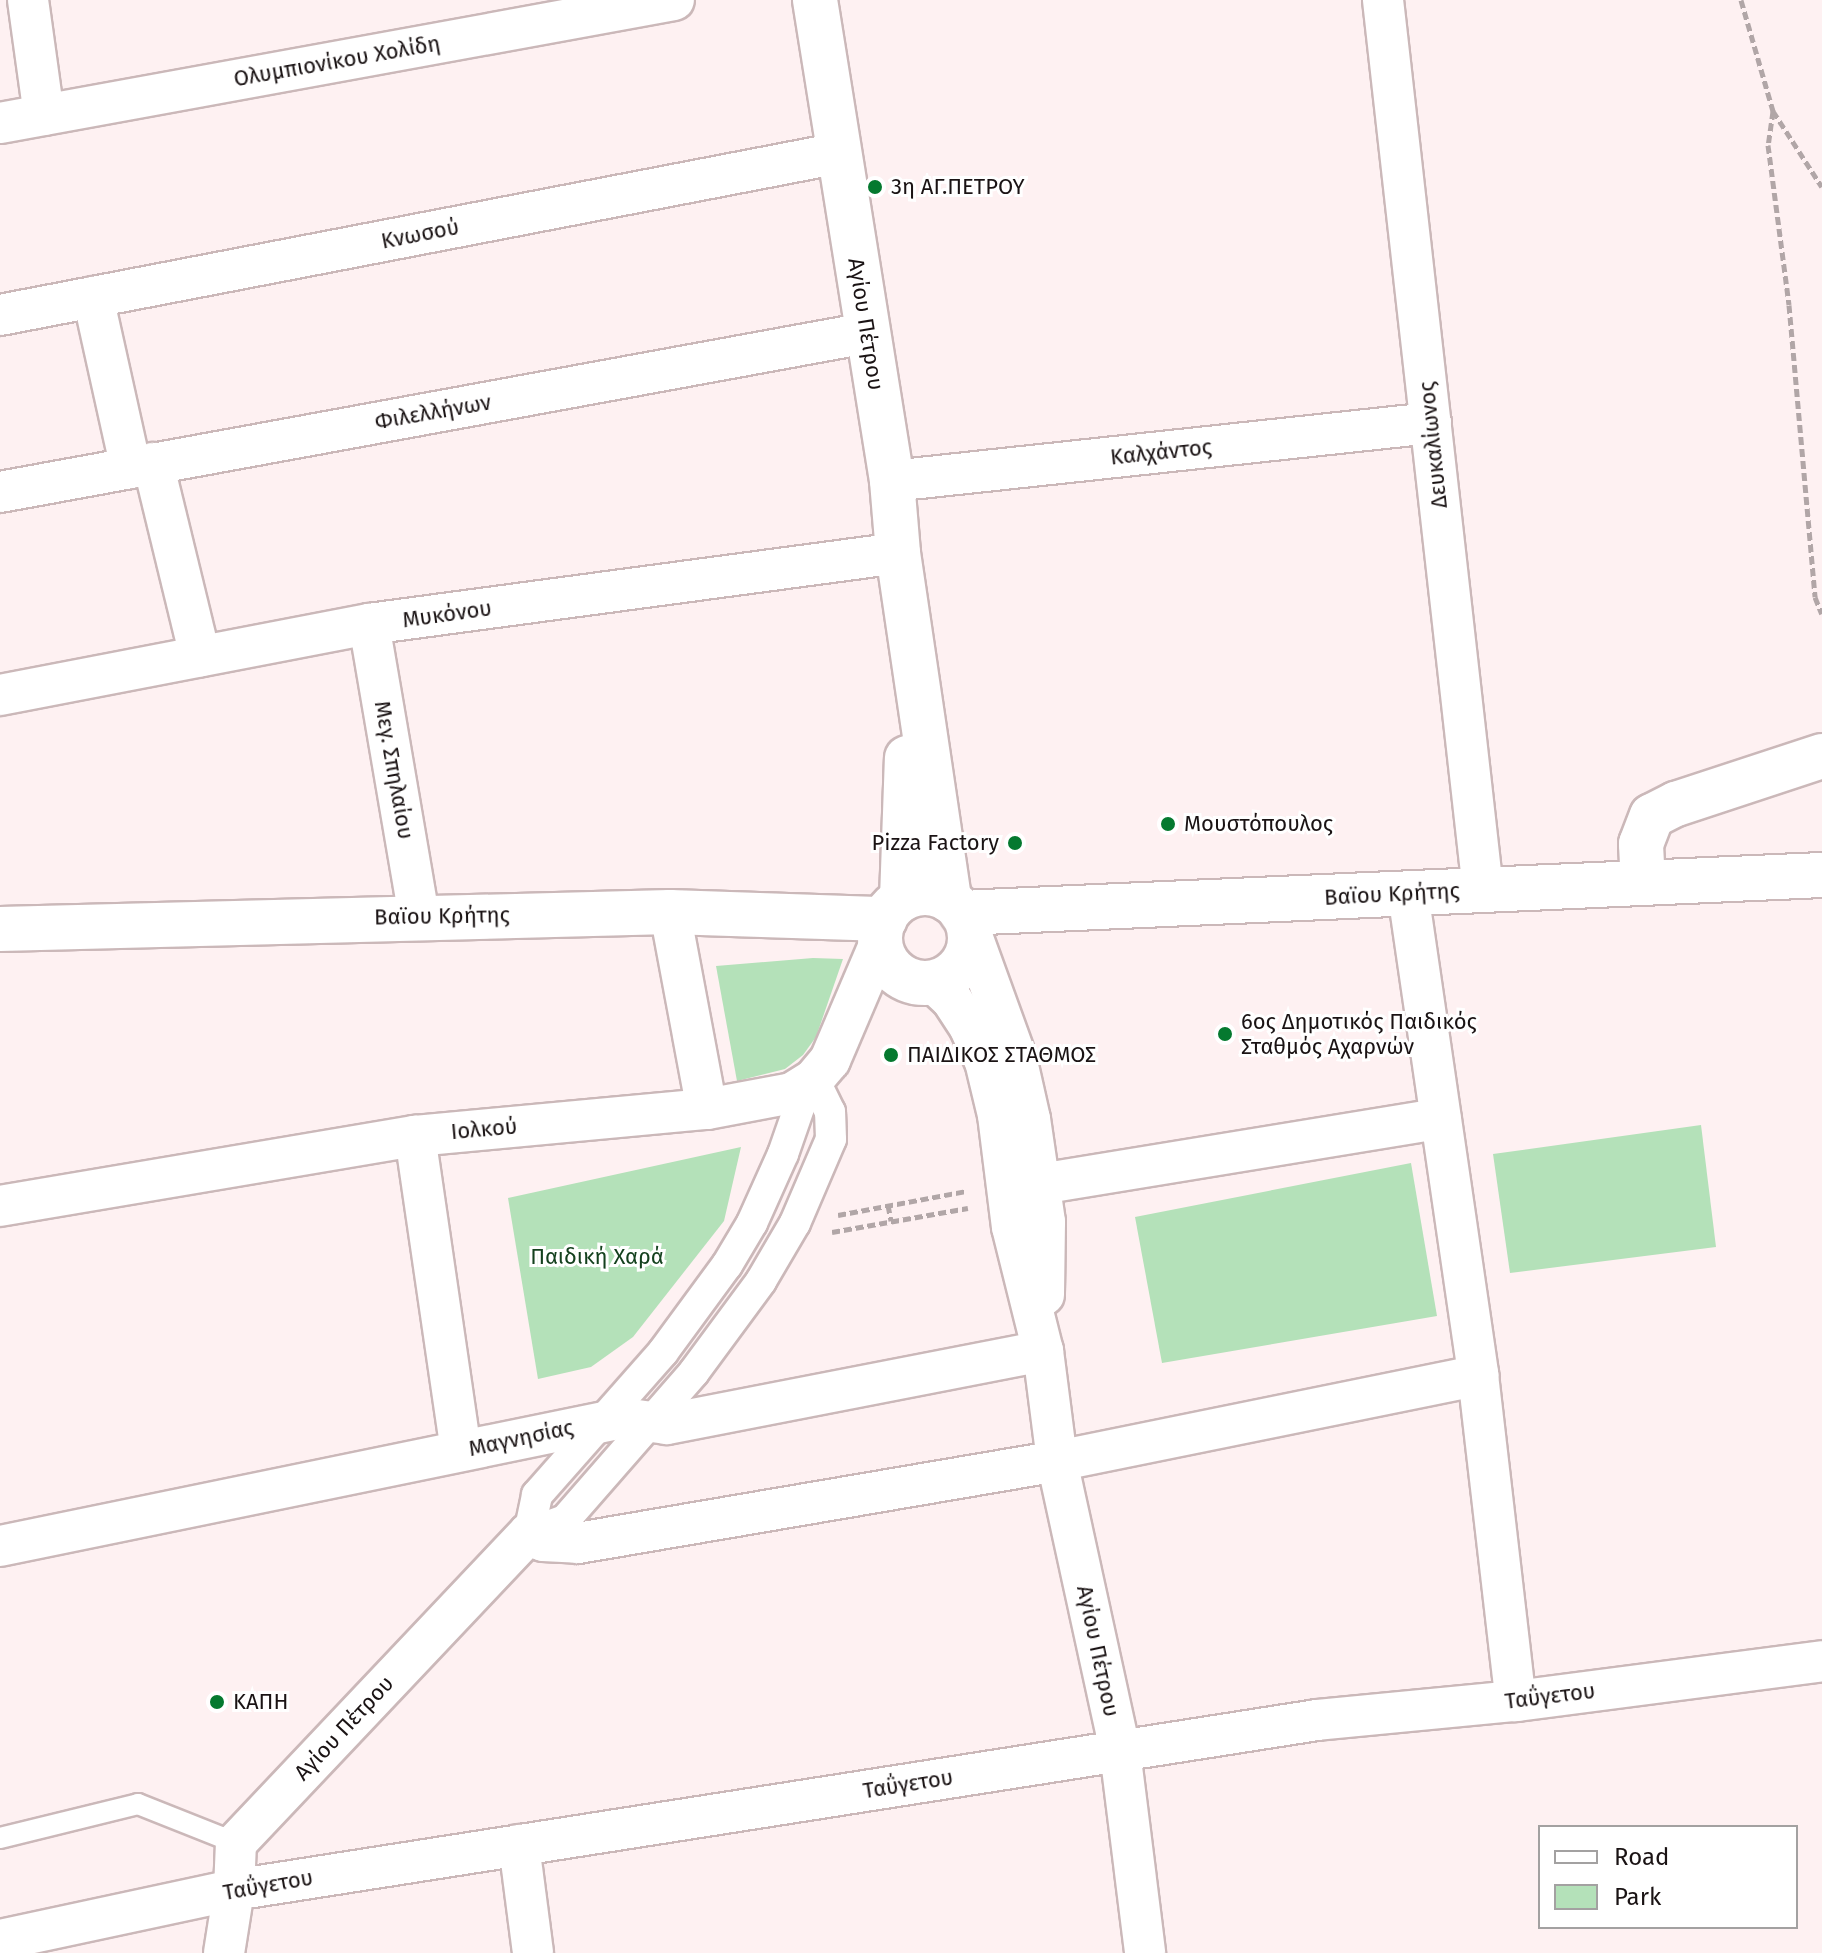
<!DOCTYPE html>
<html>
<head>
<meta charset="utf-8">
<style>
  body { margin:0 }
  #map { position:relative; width:1822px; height:1953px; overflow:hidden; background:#fef1f2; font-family:"Fira Sans",sans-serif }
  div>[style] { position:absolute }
  .green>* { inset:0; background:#b4e1b9 }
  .path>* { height:5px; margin-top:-2.5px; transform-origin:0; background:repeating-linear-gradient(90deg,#b1a6a7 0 8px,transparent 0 12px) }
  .roads { filter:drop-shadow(2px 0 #cbb8b9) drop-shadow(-2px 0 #cbb8b9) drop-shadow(0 2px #cbb8b9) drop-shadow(0 -2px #cbb8b9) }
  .service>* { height:20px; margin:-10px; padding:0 10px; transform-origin:10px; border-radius:10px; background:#fff }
  .pedestrian>* { height:30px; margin:-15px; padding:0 15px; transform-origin:15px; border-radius:15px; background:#fff }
  .minor>* { height:40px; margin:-20px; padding:0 20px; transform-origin:20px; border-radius:20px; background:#fff }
  .tertiary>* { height:44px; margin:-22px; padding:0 22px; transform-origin:22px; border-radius:22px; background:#fff }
  .tertiary>.ring { margin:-22px; padding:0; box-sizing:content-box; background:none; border:44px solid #fff; border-radius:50% }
  .dots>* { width:22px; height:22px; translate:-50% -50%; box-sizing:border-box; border:4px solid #fff; border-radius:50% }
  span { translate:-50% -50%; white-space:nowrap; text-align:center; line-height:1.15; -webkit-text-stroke:6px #fff; paint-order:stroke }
  .street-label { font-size:22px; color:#1a1314 }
  .poi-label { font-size:22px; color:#1a1314 }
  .left { translate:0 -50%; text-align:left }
  .right { translate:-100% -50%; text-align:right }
  .park-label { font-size:22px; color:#14411e }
  .legend { position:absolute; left:1538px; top:1825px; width:260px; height:104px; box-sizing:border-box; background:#fff; border:2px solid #a3a1a1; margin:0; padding:10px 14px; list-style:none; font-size:24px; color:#1a1314 }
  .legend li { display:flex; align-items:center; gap:16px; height:40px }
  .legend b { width:40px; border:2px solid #a3a1a1 }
</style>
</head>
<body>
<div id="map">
  <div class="green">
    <div style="clip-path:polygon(813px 958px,843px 959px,816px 1037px,803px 1055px,785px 1069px,737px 1081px,716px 966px)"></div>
    <div style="clip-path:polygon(1701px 1125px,1716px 1247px,1510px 1273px,1493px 1154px)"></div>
    <div style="clip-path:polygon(741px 1147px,724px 1221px,633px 1337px,591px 1367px,538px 1379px,508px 1198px)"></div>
    <div style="clip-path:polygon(1411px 1163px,1437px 1316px,1162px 1363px,1135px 1217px)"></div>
  </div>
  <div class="path">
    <div style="left:1741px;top:0;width:116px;rotate:73.9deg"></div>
    <div style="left:1773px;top:111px;width:90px;rotate:57.2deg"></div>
    <div style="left:1773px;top:111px;width:34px;rotate:98deg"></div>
    <div style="left:1768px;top:145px;width:161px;rotate:82.5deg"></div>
    <div style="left:1789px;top:305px;width:293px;rotate:84.9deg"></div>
    <div style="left:1815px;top:597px;width:18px;rotate:68deg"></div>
    <div style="left:888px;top:1205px;width:16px;rotate:79deg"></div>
    <div style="left:838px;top:1215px;width:130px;rotate:-10.6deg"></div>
    <div style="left:832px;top:1232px;width:138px;rotate:-10deg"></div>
  </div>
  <div class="roads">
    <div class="service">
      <div style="left:0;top:1838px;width:142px;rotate:-13.8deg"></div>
      <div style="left:138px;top:1804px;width:105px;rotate:21.7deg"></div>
    </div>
    <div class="pedestrian">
      <div style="left:529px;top:1533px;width:38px;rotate:-20deg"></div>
      <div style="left:565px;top:1520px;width:196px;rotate:-48.9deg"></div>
      <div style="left:694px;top:1372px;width:113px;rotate:-53.6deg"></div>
      <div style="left:761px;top:1281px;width:67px;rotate:-59.6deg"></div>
      <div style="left:795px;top:1223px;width:91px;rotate:-66.8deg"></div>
      <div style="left:831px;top:1139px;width:27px;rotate:-92deg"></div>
      <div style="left:830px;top:1112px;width:37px;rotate:-116deg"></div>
      <div style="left:529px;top:1533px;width:39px;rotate:-78deg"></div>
      <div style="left:537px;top:1495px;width:191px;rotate:-48.6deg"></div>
      <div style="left:663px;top:1352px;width:108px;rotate:-53.7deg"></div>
      <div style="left:727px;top:1265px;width:49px;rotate:-59.2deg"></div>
      <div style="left:752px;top:1223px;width:76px;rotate:-65.8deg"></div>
      <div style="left:783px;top:1154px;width:73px;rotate:-70.8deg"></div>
    </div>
    <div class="minor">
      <div style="left:28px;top:0;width:116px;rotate:82.1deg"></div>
      <div style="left:1383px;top:0;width:896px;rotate:83.59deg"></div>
      <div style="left:0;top:123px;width:685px;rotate:-10.34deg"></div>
      <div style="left:93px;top:297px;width:175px;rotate:77.5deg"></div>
      <div style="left:0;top:315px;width:855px;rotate:-10.92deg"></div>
      <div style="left:153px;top:463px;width:199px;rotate:76.3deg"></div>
      <div style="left:892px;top:481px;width:542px;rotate:-6.14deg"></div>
      <div style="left:0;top:492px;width:880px;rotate:-10.4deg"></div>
      <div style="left:369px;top:624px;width:296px;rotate:80.3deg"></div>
      <div style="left:0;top:695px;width:376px;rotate:-10.9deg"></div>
      <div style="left:369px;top:624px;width:534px;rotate:-7.64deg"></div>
      <div style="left:1408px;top:893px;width:487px;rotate:81.7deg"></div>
      <div style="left:1478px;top:1375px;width:328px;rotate:83.4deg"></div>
      <div style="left:670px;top:912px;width:200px;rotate:79.4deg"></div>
      <div style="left:970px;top:930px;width:135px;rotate:70.1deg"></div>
      <div style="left:1016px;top:1057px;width:64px;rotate:77.3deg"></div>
      <div style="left:1030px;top:1119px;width:104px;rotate:81.7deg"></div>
      <div style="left:1045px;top:1222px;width:73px;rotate:90.8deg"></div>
      <div style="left:934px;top:983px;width:25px;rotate:43deg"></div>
      <div style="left:952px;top:1000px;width:33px;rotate:57deg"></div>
      <div style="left:970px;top:1028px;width:36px;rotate:66deg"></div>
      <div style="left:985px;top:1061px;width:56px;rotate:76.5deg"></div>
      <div style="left:998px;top:1115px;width:113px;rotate:82.9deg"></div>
      <div style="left:1012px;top:1227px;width:128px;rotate:76deg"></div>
      <div style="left:1043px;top:1351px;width:111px;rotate:82.7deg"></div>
      <div style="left:1057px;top:1461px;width:297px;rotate:77.7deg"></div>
      <div style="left:1120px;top:1751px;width:204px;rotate:82.9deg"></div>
      <div style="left:415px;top:1136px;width:318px;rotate:81.7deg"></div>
      <div style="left:1040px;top:1184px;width:406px;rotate:-9.3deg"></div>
      <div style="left:0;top:1206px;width:421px;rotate:-9.6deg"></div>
      <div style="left:415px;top:1136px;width:293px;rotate:-5.3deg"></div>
      <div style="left:707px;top:1109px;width:86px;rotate:-10.7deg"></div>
      <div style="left:792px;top:1093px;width:26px;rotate:-32deg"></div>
      <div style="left:814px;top:1079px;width:25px;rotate:-50deg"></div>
      <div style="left:830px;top:1060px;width:127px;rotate:-66.9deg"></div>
      <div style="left:0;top:1546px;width:636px;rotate:-11.61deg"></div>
      <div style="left:623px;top:1418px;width:44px;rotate:7.8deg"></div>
      <div style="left:667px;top:1424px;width:383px;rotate:-11deg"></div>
      <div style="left:519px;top:1845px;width:109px;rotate:82.6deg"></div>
      <div style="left:0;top:1940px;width:239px;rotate:-12.1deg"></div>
      <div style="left:234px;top:1890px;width:1096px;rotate:-8.92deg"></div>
      <div style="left:1317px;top:1720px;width:200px;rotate:-5.5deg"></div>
      <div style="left:1516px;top:1701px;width:309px;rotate:-7.4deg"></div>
      <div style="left:224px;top:1953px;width:64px;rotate:-81deg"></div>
      <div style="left:234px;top:1890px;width:47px;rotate:-87.6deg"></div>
      <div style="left:236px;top:1843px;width:427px;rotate:-46.6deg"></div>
      <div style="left:529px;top:1533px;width:16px;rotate:30deg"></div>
      <div style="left:543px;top:1541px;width:35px;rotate:3deg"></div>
      <div style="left:578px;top:1543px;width:486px;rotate:-9.7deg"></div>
      <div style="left:1057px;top:1461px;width:430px;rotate:-11.5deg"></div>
    </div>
    <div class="tertiary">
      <div style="left:815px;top:0;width:487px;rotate:80.9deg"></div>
      <div style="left:892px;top:481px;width:72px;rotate:85.2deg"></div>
      <div style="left:898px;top:553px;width:351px;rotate:81.6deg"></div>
      <div style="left:1643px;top:883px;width:39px;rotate:-93deg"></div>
      <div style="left:1641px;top:844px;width:30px;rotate:-69deg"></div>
      <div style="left:1652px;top:816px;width:27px;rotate:-27deg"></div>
      <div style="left:1676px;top:804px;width:154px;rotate:-18.2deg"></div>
      <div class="ring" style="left:880px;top:893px;width:46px;height:46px"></div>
      <div style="left:902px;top:899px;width:141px;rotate:-88deg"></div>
      <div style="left:962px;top:913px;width:861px;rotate:-2.53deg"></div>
      <div style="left:0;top:929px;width:670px;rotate:-1.45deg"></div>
      <div style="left:670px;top:912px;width:215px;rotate:1.9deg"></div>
    </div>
  </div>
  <div class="dots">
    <div style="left:875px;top:187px;background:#05792f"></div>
    <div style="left:1168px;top:824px;background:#05792f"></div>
    <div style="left:1015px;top:843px;background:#05792f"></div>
    <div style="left:1225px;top:1034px;background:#05792f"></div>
    <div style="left:891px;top:1055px;background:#05792f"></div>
    <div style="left:217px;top:1702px;background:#05792f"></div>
  </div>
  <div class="street-label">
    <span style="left:337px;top:61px;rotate:-10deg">Ολυμπιονίκου Χολίδη</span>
    <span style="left:420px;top:234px;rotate:-11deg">Κνωσού</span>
    <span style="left:866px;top:324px;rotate:81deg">Αγίου Πέτρου</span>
    <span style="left:433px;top:412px;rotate:-10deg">Φιλελλήνων</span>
    <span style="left:1433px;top:445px;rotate:-96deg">Δευκαλίωνος</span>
    <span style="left:1161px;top:452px;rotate:-6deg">Καλχάντος</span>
    <span style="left:447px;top:614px;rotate:-8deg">Μυκόνου</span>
    <span style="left:394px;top:770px;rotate:80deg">Μεγ. Σπηλαίου</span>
    <span style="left:1392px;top:894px;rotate:-3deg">Βαϊου Κρήτης</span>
    <span style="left:442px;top:916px;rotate:-1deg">Βαϊου Κρήτης</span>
    <span style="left:484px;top:1129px;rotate:-5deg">Ιολκού</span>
    <span style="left:521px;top:1438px;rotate:-12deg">Μαγνησίας</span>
    <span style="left:1098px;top:1651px;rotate:78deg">Αγίου Πέτρου</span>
    <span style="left:1550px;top:1696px;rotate:-7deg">Ταΰγετου</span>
    <span style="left:344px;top:1728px;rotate:-47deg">Αγίου Πέτρου</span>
    <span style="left:908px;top:1784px;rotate:-9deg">Ταΰγετου</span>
    <span style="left:268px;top:1885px;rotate:-10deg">Ταΰγετου</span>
  </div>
  <div class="poi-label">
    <span class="left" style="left:891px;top:187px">3η ΑΓ.ΠΕΤΡΟΥ</span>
    <span class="left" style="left:1184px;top:824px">Μουστόπουλος</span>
    <span class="right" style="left:999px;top:843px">Pizza Factory</span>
    <span class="left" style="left:1241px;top:1034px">6ος Δημοτικός Παιδικός<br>Σταθμός Αχαρνών</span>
    <span class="left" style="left:907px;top:1055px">ΠΑΙΔΙΚΟΣ ΣΤΑΘΜΟΣ</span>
    <span class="left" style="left:233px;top:1702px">ΚΑΠΗ</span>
  </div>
  <div class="park-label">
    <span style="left:597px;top:1257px">Παιδική Χαρά</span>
  </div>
  <ul class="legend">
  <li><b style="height:10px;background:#fff"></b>Road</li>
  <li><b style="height:22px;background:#b4e1b9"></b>Park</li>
  </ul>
</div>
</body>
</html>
